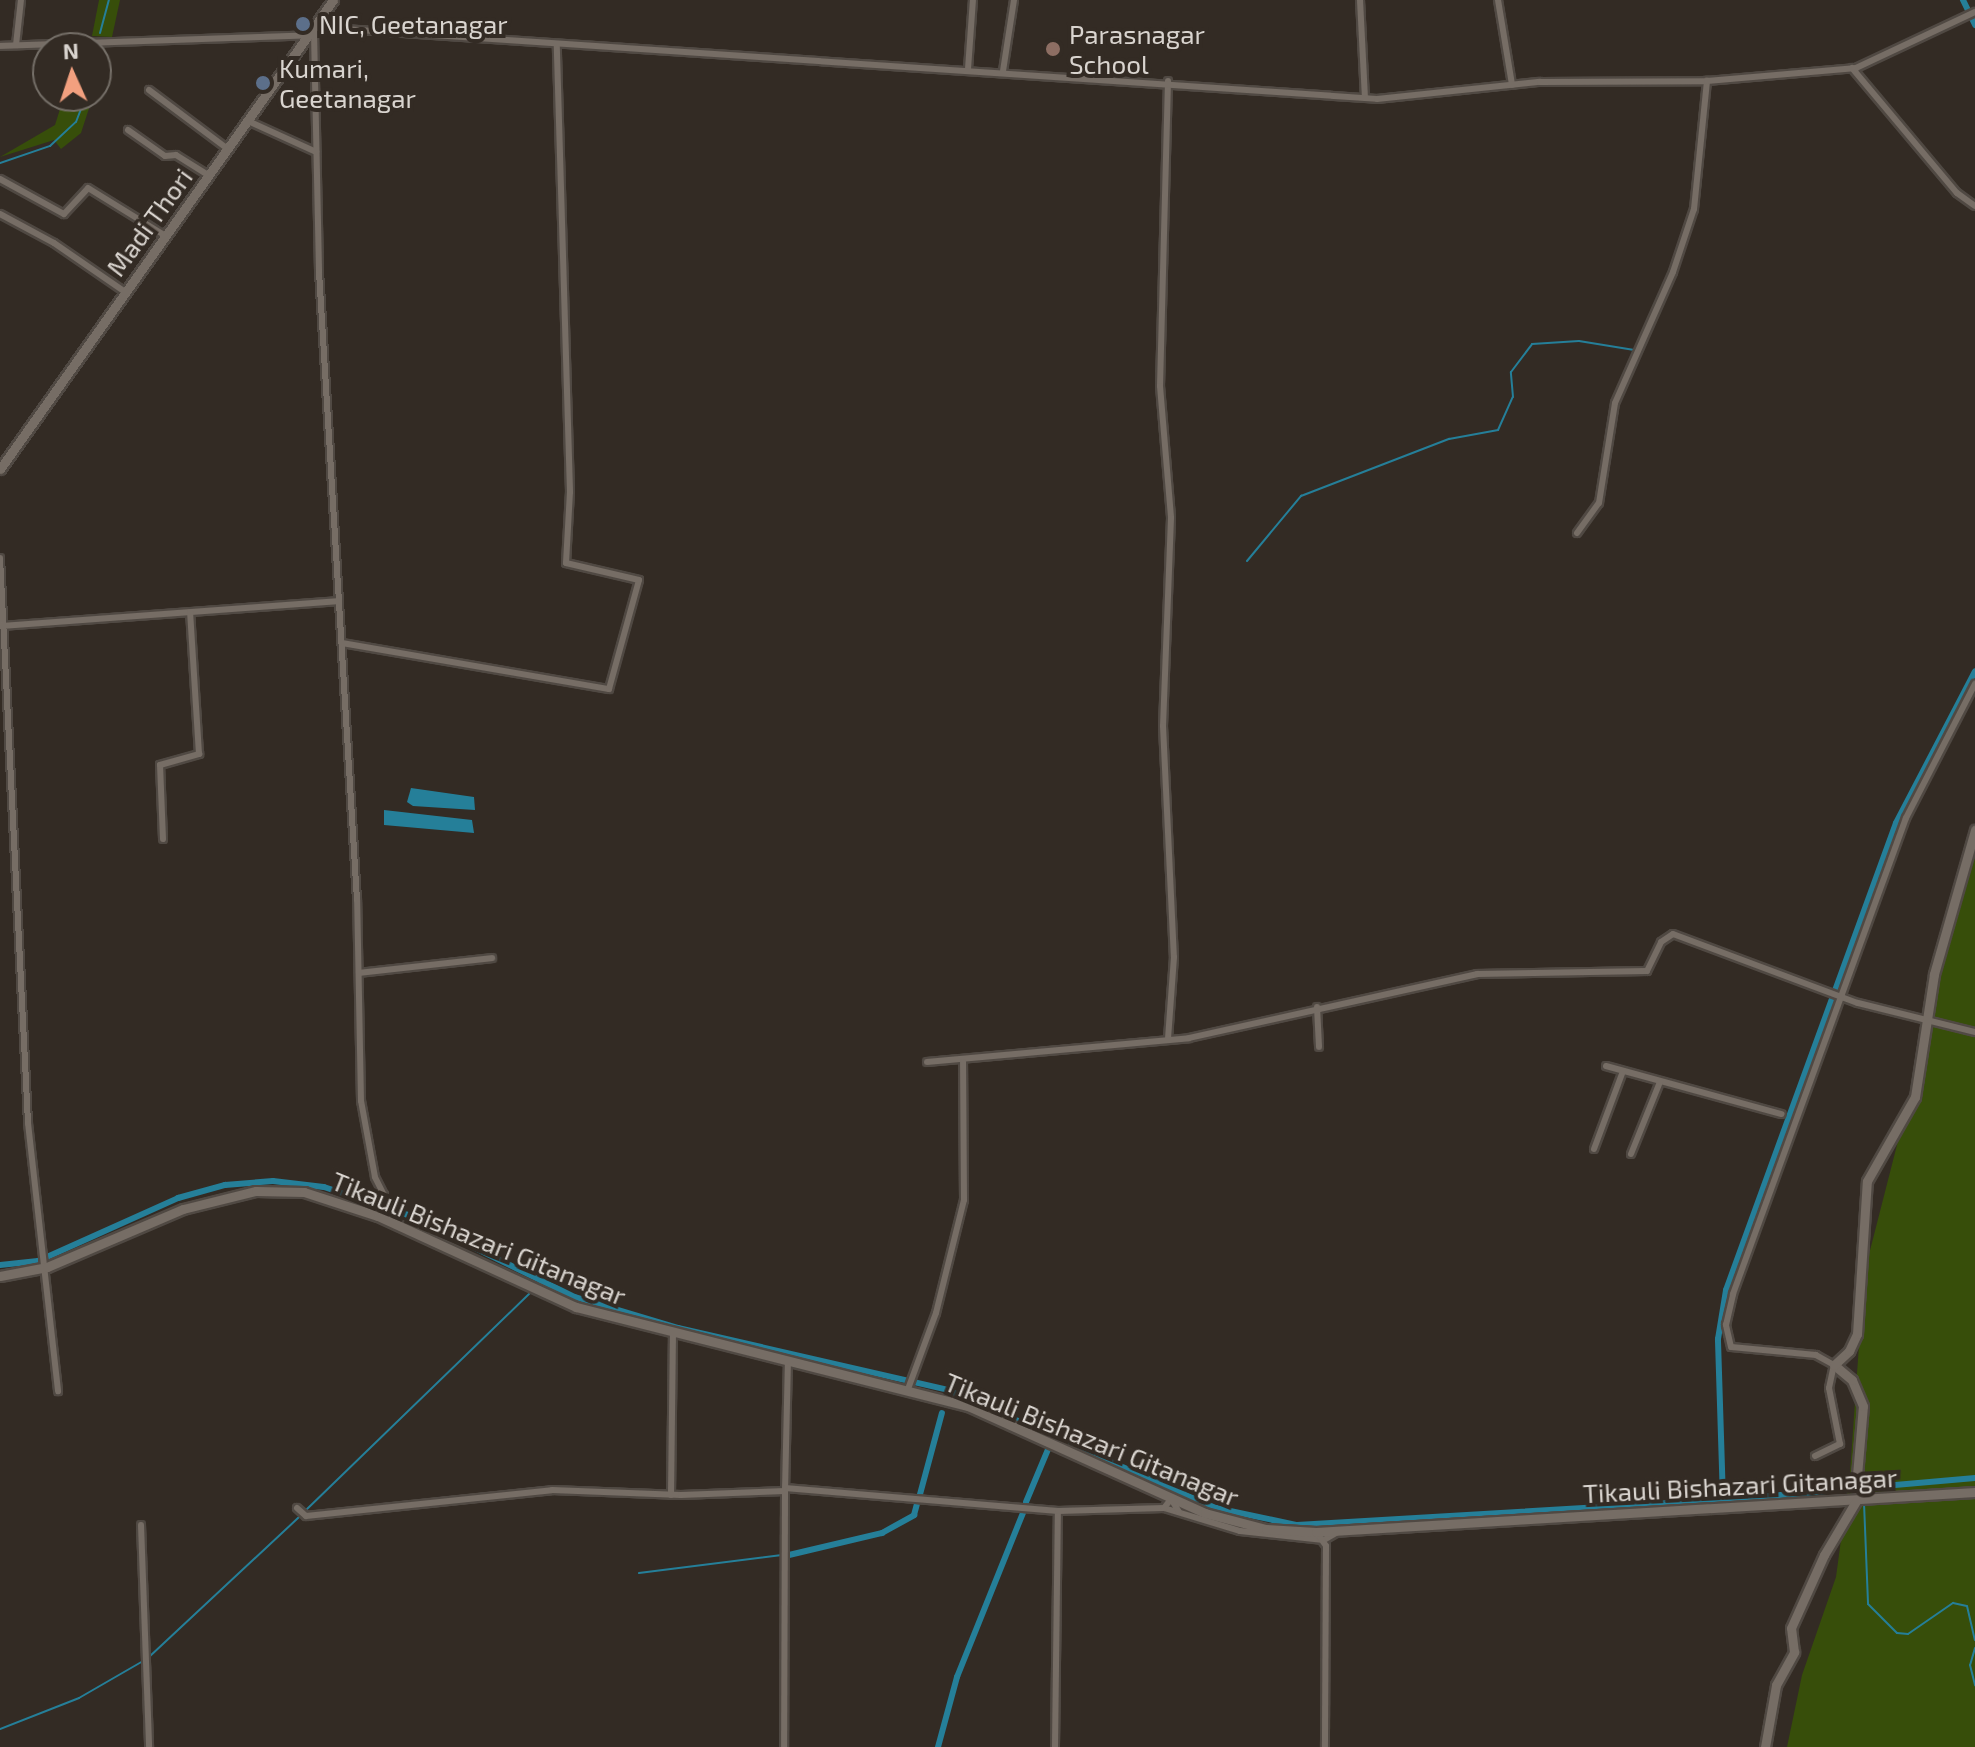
<!DOCTYPE html>
<html>
<head>
<meta charset="utf-8">
<style>
  body { margin:0 }
  #map { position:relative; width:1975px; height:1747px; overflow:hidden; background:#332b24; font-family:"Exo 2",sans-serif }
  div>[style] { position:absolute }
  .green>* { inset:0; background:#374e0a }
  .water>* { inset:0; background:#257f99 }
  .stream>* { height:2px; margin:-1px; padding:0 1px; transform-origin:1px; border-radius:1px; background:#257f99 }
  .canal>* { height:6px; margin:-3px; padding:0 3px; transform-origin:3px; border-radius:3px; background:#257f99 }
  .roads { filter:drop-shadow(2px 0 #504943) drop-shadow(-2px 0 #504943) drop-shadow(0 2px #504943) drop-shadow(0 -2px #504943) }
  .street>* { height:6px; margin:-3px; padding:0 3px; transform-origin:3px; border-radius:3px; background:#766d65 }
  .secondary>* { height:9px; margin:-4.5px; padding:0 4.5px; transform-origin:4.5px; border-radius:4.5px; background:#766d65 }
  .dots>* { width:22px; height:22px; translate:-50% -50%; box-sizing:border-box; border:4px solid #332b24; border-radius:50% }
  span { translate:-50% -50%; white-space:nowrap; text-align:center; line-height:1.15; -webkit-text-stroke:8px #332b24; paint-order:stroke }
  .poi-label { font-size:26px; color:#d9d4cf }
  .left { translate:0 -50%; text-align:left }
  .street-label { font-size:26px; color:#d9d4cf }
  .north { position:absolute; left:32px; top:32px; width:80px; height:80px; box-sizing:border-box; background:#332b24; border:2px solid #756f68; border-radius:50%; rotate:357deg; font-size:22px; font-weight:700; line-height:32px; text-align:center; color:#d9d4cf }
  .north::after { content:''; display:block; margin:auto; width:28px; height:36px; background:#f2a07f; clip-path:polygon(50% 0,100% 100%,50% 72%,0 100%) }
</style>
</head>
<body>
<div id="map">
  <div class="green">
    <div style="clip-path:polygon(99px 0,120px 0,112px 37px,92px 36px)"></div>
    <div style="clip-path:polygon(68px 96px,93px 96px,81px 133px,61px 149px,54px 140px,0 157px,55px 125px,60px 109px,68px 106px)"></div>
    <div style="clip-path:polygon(1975px 840px,1975px 1747px,1787px 1747px,1802px 1675px,1836px 1577px,1850px 1473px,1864px 1274px)"></div>
  </div>
  <div class="water">
    <div style="clip-path:polygon(411px 788px,474px 797px,475px 810px,413px 806px,407px 802px)"></div>
    <div style="clip-path:polygon(384px 810px,472px 820px,474px 833px,384px 825px)"></div>
  </div>
  <div class="stream">
    <div style="left:100px;top:33px;width:34px;rotate:-75deg"></div>
    <div style="left:96px;top:52px;width:2px;rotate:-63deg"></div>
    <div style="left:0;top:163px;width:53px;rotate:-18.8deg"></div>
    <div style="left:50px;top:146px;width:35px;rotate:-43deg"></div>
    <div style="left:76px;top:122px;width:28px;rotate:-69deg"></div>
    <div style="left:1247px;top:561px;width:85px;rotate:-50.3deg"></div>
    <div style="left:1301px;top:496px;width:159px;rotate:-21.1deg"></div>
    <div style="left:1449px;top:439px;width:50px;rotate:-10.4deg"></div>
    <div style="left:1498px;top:430px;width:36px;rotate:-66deg"></div>
    <div style="left:1513px;top:397px;width:25px;rotate:-95deg"></div>
    <div style="left:1511px;top:372px;width:35px;rotate:-53deg"></div>
    <div style="left:1532px;top:344px;width:47px;rotate:-3.7deg"></div>
    <div style="left:1579px;top:341px;width:56px;rotate:9.3deg"></div>
    <div style="left:536px;top:1286px;width:8px;rotate:-40deg"></div>
    <div style="left:1054px;top:1439px;width:5px;rotate:-53deg"></div>
    <div style="left:1864px;top:1503px;width:101px;rotate:87.7deg"></div>
    <div style="left:1868px;top:1604px;width:41px;rotate:45deg"></div>
    <div style="left:1897px;top:1633px;width:11px;rotate:5deg"></div>
    <div style="left:1908px;top:1634px;width:55px;rotate:-34.6deg"></div>
    <div style="left:1953px;top:1603px;width:14px;rotate:12deg"></div>
    <div style="left:1967px;top:1606px;width:35px;rotate:77deg"></div>
    <div style="left:305px;top:1511px;width:318px;rotate:-44.1deg"></div>
    <div style="left:639px;top:1573px;width:144px;rotate:-7.2deg"></div>
    <div style="left:1975px;top:1648px;width:18px;rotate:106deg"></div>
    <div style="left:1970px;top:1665px;width:21px;rotate:76deg"></div>
    <div style="left:149px;top:1657px;width:207px;rotate:-43deg"></div>
    <div style="left:0;top:1729px;width:85px;rotate:-21.4deg"></div>
    <div style="left:79px;top:1698px;width:74px;rotate:-30deg"></div>
  </div>
  <div class="canal">
    <div style="left:1963px;top:0;width:28px;rotate:64deg"></div>
    <div style="left:0;top:1265px;width:38px;rotate:-6deg"></div>
    <div style="left:38px;top:1261px;width:154px;rotate:-24.2deg"></div>
    <div style="left:178px;top:1198px;width:49px;rotate:-15.5deg"></div>
    <div style="left:225px;top:1185px;width:48px;rotate:-4.8deg"></div>
    <div style="left:273px;top:1181px;width:51px;rotate:6.7deg"></div>
    <div style="left:324px;top:1187px;width:89px;rotate:18.4deg"></div>
    <div style="left:408px;top:1215px;width:186px;rotate:26.2deg"></div>
    <div style="left:575px;top:1297px;width:108px;rotate:16.8deg"></div>
    <div style="left:678px;top:1328px;width:277px;rotate:12.9deg"></div>
    <div style="left:948px;top:1390px;width:293px;rotate:23.8deg"></div>
    <div style="left:1216px;top:1508px;width:83px;rotate:11.9deg"></div>
    <div style="left:1297px;top:1525px;width:427px;rotate:-3.4deg"></div>
    <div style="left:1723px;top:1500px;width:253px;rotate:-5deg"></div>
    <div style="left:919px;top:1498px;width:88px;rotate:-74.9deg"></div>
    <div style="left:1723px;top:1500px;width:161px;rotate:-91.8deg"></div>
    <div style="left:1718px;top:1339px;width:50px;rotate:-80.7deg"></div>
    <div style="left:1726px;top:1290px;width:497px;rotate:-70deg"></div>
    <div style="left:1896px;top:823px;width:171px;rotate:-62.5deg"></div>
    <div style="left:1026px;top:1502px;width:60px;rotate:-67.3deg"></div>
    <div style="left:789px;top:1555px;width:96px;rotate:-13.3deg"></div>
    <div style="left:882px;top:1533px;width:37px;rotate:-29deg"></div>
    <div style="left:914px;top:1515px;width:11px;rotate:-75deg"></div>
    <div style="left:938px;top:1747px;width:73px;rotate:-74.8deg"></div>
    <div style="left:957px;top:1677px;width:177px;rotate:-68.1deg"></div>
  </div>
  <div class="roads">
    <div class="street">
      <div style="left:1360px;top:0;width:98px;rotate:87.1deg"></div>
      <div style="left:1498px;top:0;width:86px;rotate:80.6deg"></div>
      <div style="left:16px;top:45px;width:45px;rotate:-83.7deg"></div>
      <div style="left:0;top:46px;width:308px;rotate:-2deg"></div>
      <div style="left:1852px;top:68px;width:163px;rotate:50deg"></div>
      <div style="left:1957px;top:193px;width:22px;rotate:36deg"></div>
      <div style="left:968px;top:69px;width:69px;rotate:-85.9deg"></div>
      <div style="left:1003px;top:71px;width:72px;rotate:-81.2deg"></div>
      <div style="left:1168px;top:81px;width:305px;rotate:91.5deg"></div>
      <div style="left:1160px;top:386px;width:132px;rotate:85.2deg"></div>
      <div style="left:1171px;top:518px;width:208px;rotate:92.2deg"></div>
      <div style="left:1163px;top:726px;width:231px;rotate:87.3deg"></div>
      <div style="left:1174px;top:957px;width:81px;rotate:94.2deg"></div>
      <div style="left:149px;top:90px;width:99px;rotate:36.8deg"></div>
      <div style="left:248px;top:121px;width:75px;rotate:24.5deg"></div>
      <div style="left:128px;top:130px;width:45px;rotate:35.1deg"></div>
      <div style="left:165px;top:156px;width:11px;rotate:-5deg"></div>
      <div style="left:176px;top:155px;width:39px;rotate:32deg"></div>
      <div style="left:0;top:179px;width:73px;rotate:28.7deg"></div>
      <div style="left:64px;top:214px;width:35px;rotate:-47deg"></div>
      <div style="left:88px;top:188px;width:89px;rotate:31.7deg"></div>
      <div style="left:0;top:214px;width:61px;rotate:28.2deg"></div>
      <div style="left:54px;top:243px;width:86px;rotate:34.6deg"></div>
      <div style="left:1577px;top:533px;width:37px;rotate:-54deg"></div>
      <div style="left:1599px;top:503px;width:101px;rotate:-80.9deg"></div>
      <div style="left:1615px;top:403px;width:143px;rotate:-66.1deg"></div>
      <div style="left:1673px;top:272px;width:66px;rotate:-71.6deg"></div>
      <div style="left:1694px;top:209px;width:129px;rotate:-84.2deg"></div>
      <div style="left:0;top:558px;width:566px;rotate:87.16deg"></div>
      <div style="left:28px;top:1123px;width:270px;rotate:83.6deg"></div>
      <div style="left:0;top:626px;width:338px;rotate:-4.2deg"></div>
      <div style="left:342px;top:643px;width:271px;rotate:9.8deg"></div>
      <div style="left:609px;top:689px;width:113px;rotate:-74.6deg"></div>
      <div style="left:639px;top:580px;width:75px;rotate:-166.9deg"></div>
      <div style="left:566px;top:563px;width:71px;rotate:-86.8deg"></div>
      <div style="left:570px;top:492px;width:447px;rotate:-91.7deg"></div>
      <div style="left:163px;top:839px;width:74px;rotate:-92.3deg"></div>
      <div style="left:160px;top:765px;width:41px;rotate:-15.8deg"></div>
      <div style="left:199px;top:754px;width:142px;rotate:-93.6deg"></div>
      <div style="left:359px;top:973px;width:134px;rotate:-6.4deg"></div>
      <div style="left:1317px;top:1007px;width:40px;rotate:87.1deg"></div>
      <div style="left:927px;top:1062px;width:263px;rotate:-5.2deg"></div>
      <div style="left:1189px;top:1038px;width:295px;rotate:-12.5deg"></div>
      <div style="left:1477px;top:974px;width:170px;rotate:-1deg"></div>
      <div style="left:1647px;top:971px;width:32px;rotate:-64deg"></div>
      <div style="left:1661px;top:942px;width:14px;rotate:-34deg"></div>
      <div style="left:1673px;top:934px;width:197px;rotate:20.5deg"></div>
      <div style="left:1858px;top:1003px;width:121px;rotate:13.9deg"></div>
      <div style="left:1606px;top:1066px;width:182px;rotate:15.3deg"></div>
      <div style="left:1594px;top:1149px;width:83px;rotate:-69.6deg"></div>
      <div style="left:1631px;top:1154px;width:78px;rotate:-68.1deg"></div>
      <div style="left:378px;top:1216px;width:22px;rotate:-74deg"></div>
      <div style="left:384px;top:1195px;width:20px;rotate:-117deg"></div>
      <div style="left:375px;top:1177px;width:77px;rotate:-100.4deg"></div>
      <div style="left:361px;top:1101px;width:201px;rotate:-91.1deg"></div>
      <div style="left:357px;top:900px;width:630px;rotate:-93.46deg"></div>
      <div style="left:319px;top:271px;width:244px;rotate:-91.2deg"></div>
      <div style="left:314px;top:27px;width:1065px;rotate:3.87deg"></div>
      <div style="left:1377px;top:99px;width:164px;rotate:-6deg"></div>
      <div style="left:1540px;top:82px;width:167px;rotate:-0.3deg"></div>
      <div style="left:1707px;top:81px;width:150px;rotate:-5deg"></div>
      <div style="left:1856px;top:68px;width:132px;rotate:-25.2deg"></div>
      <div style="left:908px;top:1389px;width:81px;rotate:-69.8deg"></div>
      <div style="left:936px;top:1313px;width:116px;rotate:-76.1deg"></div>
      <div style="left:964px;top:1200px;width:138px;rotate:-90.4deg"></div>
      <div style="left:1815px;top:1456px;width:28px;rotate:-26deg"></div>
      <div style="left:1840px;top:1444px;width:57px;rotate:-101.1deg"></div>
      <div style="left:1829px;top:1388px;width:24px;rotate:-78deg"></div>
      <div style="left:1834px;top:1365px;width:21px;rotate:-151deg"></div>
      <div style="left:1816px;top:1355px;width:85px;rotate:-174.6deg"></div>
      <div style="left:1731px;top:1347px;width:23px;rotate:-103deg"></div>
      <div style="left:1726px;top:1325px;width:32px;rotate:-77deg"></div>
      <div style="left:1733px;top:1294px;width:506px;rotate:-70.03deg"></div>
      <div style="left:1906px;top:818px;width:151px;rotate:-62.8deg"></div>
      <div style="left:785px;top:1488px;width:274px;rotate:4.8deg"></div>
      <div style="left:785px;top:1491px;width:128px;rotate:-88.7deg"></div>
      <div style="left:671px;top:1495px;width:161px;rotate:-89.3deg"></div>
      <div style="left:297px;top:1508px;width:12px;rotate:42deg"></div>
      <div style="left:306px;top:1516px;width:247px;rotate:-6deg"></div>
      <div style="left:552px;top:1490px;width:129px;rotate:2.2deg"></div>
      <div style="left:681px;top:1495px;width:104px;rotate:-2.2deg"></div>
      <div style="left:785px;top:1491px;width:256px;rotate:90.2deg"></div>
      <div style="left:1164px;top:1508px;width:79px;rotate:16.8deg"></div>
      <div style="left:1240px;top:1531px;width:84px;rotate:6.1deg"></div>
      <div style="left:1324px;top:1540px;width:16px;rotate:-30deg"></div>
      <div style="left:141px;top:1525px;width:222px;rotate:87.9deg"></div>
      <div style="left:1316px;top:1532px;width:17px;rotate:54deg"></div>
      <div style="left:1326px;top:1546px;width:201px;rotate:90.3deg"></div>
      <div style="left:1055px;top:1747px;width:236px;rotate:-89.3deg"></div>
      <div style="left:1058px;top:1511px;width:106px;rotate:-1.6deg"></div>
      <div style="left:1164px;top:1508px;width:11px;rotate:-52deg"></div>
      <div style="left:1171px;top:1499px;width:15px;rotate:58deg"></div>
    </div>
    <div class="secondary">
      <div style="left:0;top:469px;width:575px;rotate:-54.62deg"></div>
      <div style="left:0;top:1276px;width:48px;rotate:-10.8deg"></div>
      <div style="left:47px;top:1267px;width:148px;rotate:-23.1deg"></div>
      <div style="left:183px;top:1209px;width:75px;rotate:-13.9deg"></div>
      <div style="left:256px;top:1191px;width:48px;rotate:1.2deg"></div>
      <div style="left:304px;top:1192px;width:78px;rotate:18deg"></div>
      <div style="left:378px;top:1216px;width:218px;rotate:24.7deg"></div>
      <div style="left:576px;top:1307px;width:404px;rotate:14.2deg"></div>
      <div style="left:968px;top:1406px;width:260px;rotate:24.3deg"></div>
      <div style="left:1205px;top:1513px;width:63px;rotate:14.7deg"></div>
      <div style="left:1266px;top:1529px;width:50px;rotate:3.4deg"></div>
      <div style="left:1316px;top:1532px;width:660px;rotate:-3.47deg"></div>
      <div style="left:1856px;top:1487px;width:81px;rotate:-85.1deg"></div>
      <div style="left:1863px;top:1406px;width:28px;rotate:-113deg"></div>
      <div style="left:1852px;top:1380px;width:23px;rotate:-140deg"></div>
      <div style="left:1834px;top:1365px;width:21px;rotate:-43deg"></div>
      <div style="left:1849px;top:1351px;width:19px;rotate:-65deg"></div>
      <div style="left:1857px;top:1334px;width:153px;rotate:-86.3deg"></div>
      <div style="left:1867px;top:1181px;width:97px;rotate:-60.3deg"></div>
      <div style="left:1915px;top:1097px;width:124px;rotate:-81.2deg"></div>
      <div style="left:1934px;top:974px;width:150px;rotate:-74.1deg"></div>
      <div style="left:1765px;top:1747px;width:63px;rotate:-79.9deg"></div>
      <div style="left:1776px;top:1685px;width:38px;rotate:-61deg"></div>
      <div style="left:1794px;top:1652px;width:24px;rotate:-97deg"></div>
      <div style="left:1791px;top:1628px;width:80px;rotate:-65.7deg"></div>
      <div style="left:1824px;top:1555px;width:63px;rotate:-59.3deg"></div>
    </div>
  </div>
  <div class="dots">
    <div style="left:303px;top:24px;background:#5c6f8a"></div>
    <div style="left:1053px;top:49px;background:#8d6e63"></div>
    <div style="left:263px;top:83px;background:#5c6f8a"></div>
  </div>
  <div class="poi-label">
    <span class="left" style="left:319px;top:24px">NIC, Geetanagar</span>
    <span class="left" style="left:1069px;top:49px">Parasnagar<br>School</span>
    <span class="left" style="left:279px;top:83px">Kumari,<br>Geetanagar</span>
  </div>
  <div class="street-label">
    <span style="left:149px;top:222px;rotate:-54deg">Madi Thori</span>
    <span style="left:479px;top:1238px;rotate:22deg">Tikauli Bishazari Gitanagar</span>
    <span style="left:1092px;top:1439px;rotate:22deg">Tikauli Bishazari Gitanagar</span>
    <span style="left:1740px;top:1485px;rotate:-3deg">Tikauli Bishazari Gitanagar</span>
  </div>
  <div class="north">N</div>
</div>
</body>
</html>
